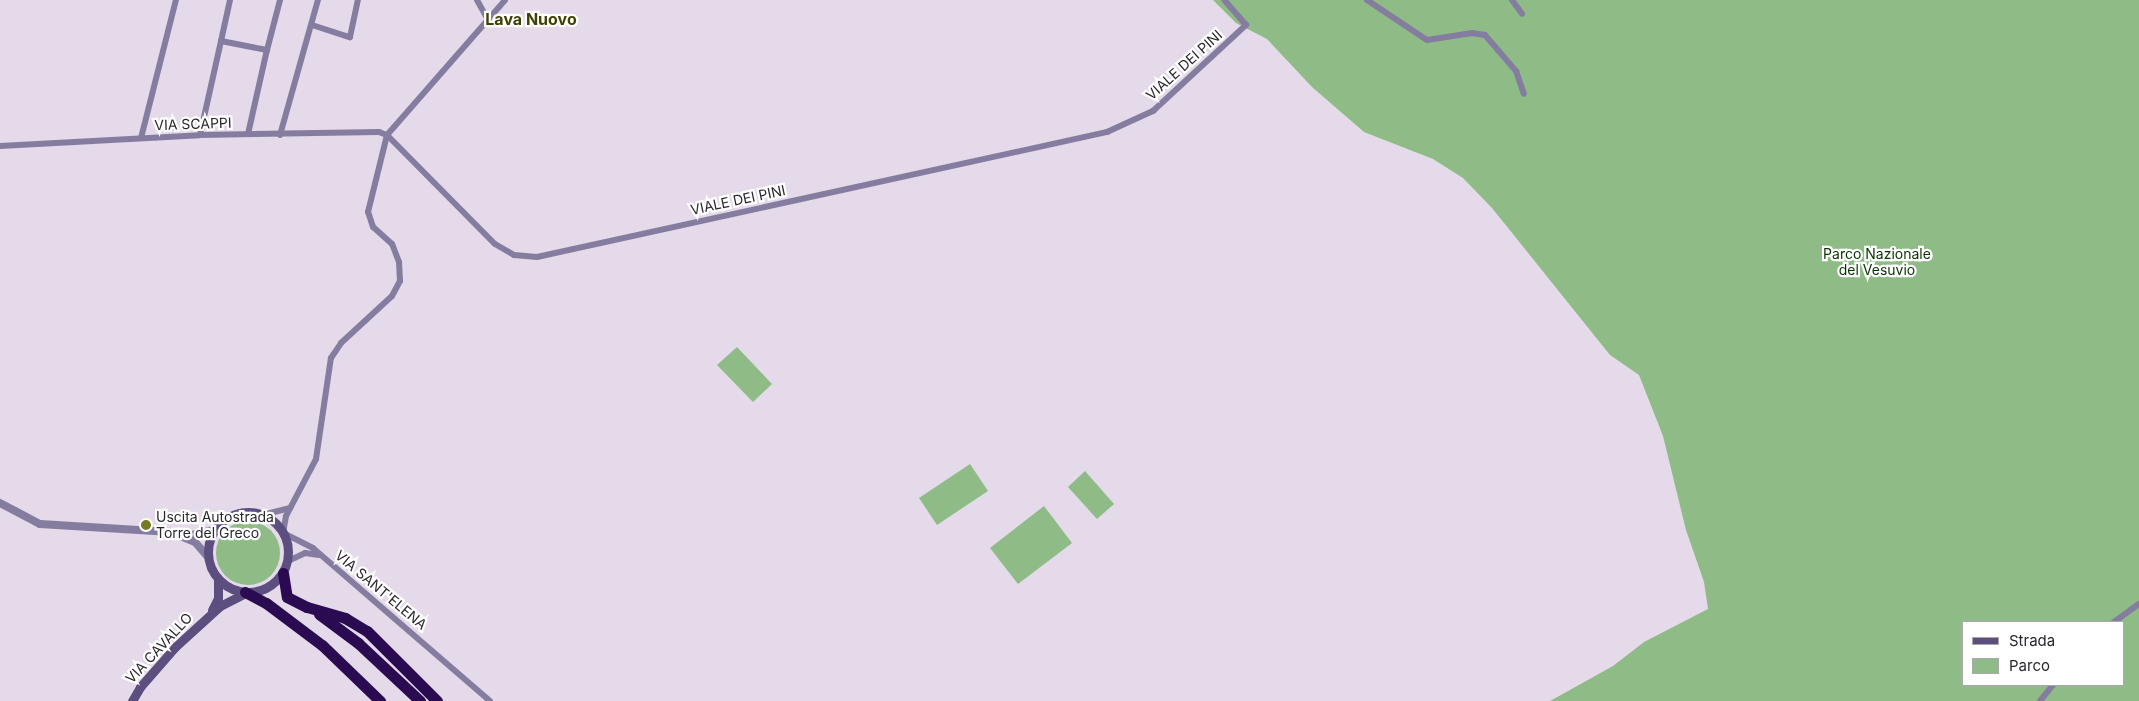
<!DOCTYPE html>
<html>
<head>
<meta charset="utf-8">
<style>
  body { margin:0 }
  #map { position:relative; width:2139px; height:701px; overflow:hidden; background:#e4daea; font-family:Inter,sans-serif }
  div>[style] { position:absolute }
  .green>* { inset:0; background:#8fbb86 }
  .round { border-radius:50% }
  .minor>* { height:6px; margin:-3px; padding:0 3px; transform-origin:3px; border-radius:3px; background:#857d9f }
  .tertiary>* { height:8px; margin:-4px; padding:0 4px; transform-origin:4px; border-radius:4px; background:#857d9f }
  .secondary>* { height:9px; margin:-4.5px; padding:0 4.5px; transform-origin:4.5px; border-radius:4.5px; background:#5c4e7f }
  .secondary>.ring { margin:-4.5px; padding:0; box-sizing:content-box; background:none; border:9px solid #5c4e7f; border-radius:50% }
  .motorway>* { height:11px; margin:-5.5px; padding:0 5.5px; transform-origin:5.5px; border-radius:5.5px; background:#2a0b52 }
  .dots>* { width:14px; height:14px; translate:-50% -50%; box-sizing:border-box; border:2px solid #fff; border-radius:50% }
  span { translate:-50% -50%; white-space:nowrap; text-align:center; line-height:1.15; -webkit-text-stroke:4.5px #fff; paint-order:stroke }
  .street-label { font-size:14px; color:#29262c }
  .park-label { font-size:14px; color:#0a3302 }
  .poi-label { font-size:14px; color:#29262c }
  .left { translate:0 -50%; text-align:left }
  .quarter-label { font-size:16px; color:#3e4100; font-weight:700 }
  .legend { position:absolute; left:1962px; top:621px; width:162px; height:65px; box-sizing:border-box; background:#fff; border:1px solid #a9a8ab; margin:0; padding:6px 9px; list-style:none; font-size:15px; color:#29262c }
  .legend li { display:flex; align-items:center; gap:10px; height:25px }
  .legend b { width:25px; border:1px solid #a9a8ab }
</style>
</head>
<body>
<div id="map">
  <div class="green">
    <div style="clip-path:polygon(evenodd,1213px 0,2139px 0,2139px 701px,1550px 701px,1613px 666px,1644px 642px,1708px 609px,1704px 582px,1686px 530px,1663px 436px,1639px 375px,1610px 355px,1492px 208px,1463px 178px,1433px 159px,1364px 132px,1312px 87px,1267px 39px,1236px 23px,1213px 0,1963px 622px,2123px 622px,2123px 685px,1963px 685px,1963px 622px)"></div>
    <div style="clip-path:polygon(737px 347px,772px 384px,753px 402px,717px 365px)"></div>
    <div style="clip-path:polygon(970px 464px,988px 491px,937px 525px,919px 498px)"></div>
    <div style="clip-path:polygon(1085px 471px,1114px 504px,1097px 519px,1068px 487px)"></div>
    <div style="clip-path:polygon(1044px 506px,1072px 543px,1018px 584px,990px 548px)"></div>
    <div class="round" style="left:216px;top:521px;width:64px;height:64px"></div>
  </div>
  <div class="minor">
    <div style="left:230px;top:0;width:42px;rotate:102.4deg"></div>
    <div style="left:221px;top:41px;width:47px;rotate:11.1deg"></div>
    <div style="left:267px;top:50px;width:52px;rotate:-75.4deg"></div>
    <div style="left:477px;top:0;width:23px;rotate:61deg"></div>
    <div style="left:1367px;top:0;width:72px;rotate:33.7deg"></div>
    <div style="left:1427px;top:40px;width:46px;rotate:-8.8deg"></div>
    <div style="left:1472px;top:33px;width:13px;rotate:9deg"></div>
    <div style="left:1485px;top:35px;width:48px;rotate:49.3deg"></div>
    <div style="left:1516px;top:71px;width:24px;rotate:71deg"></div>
    <div style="left:1512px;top:0;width:17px;rotate:54deg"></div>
    <div style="left:312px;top:25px;width:40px;rotate:18deg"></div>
    <div style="left:350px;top:37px;width:38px;rotate:-78deg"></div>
    <div style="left:248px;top:134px;width:86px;rotate:-77.3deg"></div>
    <div style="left:200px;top:135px;width:96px;rotate:-77.4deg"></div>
    <div style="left:280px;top:135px;width:140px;rotate:-74.3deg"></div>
    <div style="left:141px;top:138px;width:142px;rotate:-75.8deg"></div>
    <div style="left:0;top:146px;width:200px;rotate:-3.1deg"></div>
    <div style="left:200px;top:135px;width:179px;rotate:-1deg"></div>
    <div style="left:379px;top:132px;width:9px;rotate:21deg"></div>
    <div style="left:387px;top:135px;width:153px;rotate:45.3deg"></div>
    <div style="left:495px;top:244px;width:22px;rotate:30deg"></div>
    <div style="left:514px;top:255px;width:23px;rotate:5deg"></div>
    <div style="left:537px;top:257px;width:584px;rotate:-12.37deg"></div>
    <div style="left:1107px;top:132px;width:51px;rotate:-24.5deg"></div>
    <div style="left:1153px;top:111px;width:127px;rotate:-42.8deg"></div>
    <div style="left:1246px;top:25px;width:33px;rotate:-131deg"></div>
    <div style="left:262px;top:515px;width:29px;rotate:-14deg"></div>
    <div style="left:288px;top:561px;width:19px;rotate:-25deg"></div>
    <div style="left:305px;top:553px;width:14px;rotate:8deg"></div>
    <div style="left:2114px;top:622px;width:31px;rotate:-36deg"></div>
    <div style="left:490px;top:701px;width:234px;rotate:-139.2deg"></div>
    <div style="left:313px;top:548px;width:34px;rotate:-153deg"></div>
    <div style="left:283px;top:533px;width:17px;rotate:-80deg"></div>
    <div style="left:286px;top:516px;width:64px;rotate:-62.2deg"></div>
    <div style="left:316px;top:459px;width:102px;rotate:-81.6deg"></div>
    <div style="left:331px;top:358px;width:18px;rotate:-56deg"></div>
    <div style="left:341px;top:343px;width:69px;rotate:-42.7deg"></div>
    <div style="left:392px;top:296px;width:17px;rotate:-62deg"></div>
    <div style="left:400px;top:281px;width:19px;rotate:-93deg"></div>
    <div style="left:399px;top:262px;width:19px;rotate:-111deg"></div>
    <div style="left:392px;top:244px;width:25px;rotate:-138deg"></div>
    <div style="left:373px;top:227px;width:16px;rotate:-108deg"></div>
    <div style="left:368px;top:212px;width:79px;rotate:-76.1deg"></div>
    <div style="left:387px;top:135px;width:179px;rotate:-48.8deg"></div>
    <div style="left:2040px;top:701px;width:21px;rotate:-51deg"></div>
  </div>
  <div class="tertiary">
    <div style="left:0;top:503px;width:45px;rotate:27.7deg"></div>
    <div style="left:40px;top:524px;width:131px;rotate:3.5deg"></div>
    <div style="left:171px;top:532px;width:26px;rotate:23deg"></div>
    <div style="left:195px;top:542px;width:20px;rotate:49deg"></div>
    <div style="left:188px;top:536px;width:28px;rotate:-13deg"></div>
  </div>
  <div class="secondary">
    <div class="ring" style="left:208px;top:512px;width:71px;height:71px"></div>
    <div style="left:212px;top:610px;width:13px;rotate:-63deg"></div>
    <div style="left:218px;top:598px;width:18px;rotate:-90deg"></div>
    <div style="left:132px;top:701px;width:16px;rotate:-60deg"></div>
    <div style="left:140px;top:687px;width:53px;rotate:-48.8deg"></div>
    <div style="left:175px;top:647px;width:61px;rotate:-42.3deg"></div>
    <div style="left:220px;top:606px;width:28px;rotate:-27deg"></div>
  </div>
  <div class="motorway">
    <div style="left:283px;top:573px;width:24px;rotate:81deg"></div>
    <div style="left:287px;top:597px;width:22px;rotate:27deg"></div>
    <div style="left:307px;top:607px;width:40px;rotate:16deg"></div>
    <div style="left:345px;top:618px;width:26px;rotate:31deg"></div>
    <div style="left:367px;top:631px;width:99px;rotate:45deg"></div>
    <div style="left:245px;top:592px;width:24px;rotate:28deg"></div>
    <div style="left:266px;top:603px;width:70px;rotate:36.9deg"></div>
    <div style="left:322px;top:645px;width:81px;rotate:44deg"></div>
    <div style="left:319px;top:614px;width:49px;rotate:36.6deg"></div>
    <div style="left:358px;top:643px;width:85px;rotate:43.1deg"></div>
  </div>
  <div class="dots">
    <div style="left:146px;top:525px;background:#757a23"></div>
  </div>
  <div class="street-label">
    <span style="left:1184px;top:65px;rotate:-42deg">VIALE DEI PINI</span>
    <span style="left:193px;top:124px;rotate:-2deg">VIA SCAPPI</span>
    <span style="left:738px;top:200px;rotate:-12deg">VIALE DEI PINI</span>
    <span style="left:381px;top:590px;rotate:40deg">VIA SANT'ELENA</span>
    <span style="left:159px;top:648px;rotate:-47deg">VIA CAVALLO</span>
  </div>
  <div class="park-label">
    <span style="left:1877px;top:262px">Parco Nazionale<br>del Vesuvio</span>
  </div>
  <div class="poi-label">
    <span class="left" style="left:156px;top:525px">Uscita Autostrada<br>Torre del Greco</span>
  </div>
  <div class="quarter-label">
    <span style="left:531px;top:19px">Lava Nuovo</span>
  </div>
  <ul class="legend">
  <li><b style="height:6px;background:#5c4e7f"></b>Strada</li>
  <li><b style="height:14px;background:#8fbb86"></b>Parco</li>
  </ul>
</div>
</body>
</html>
